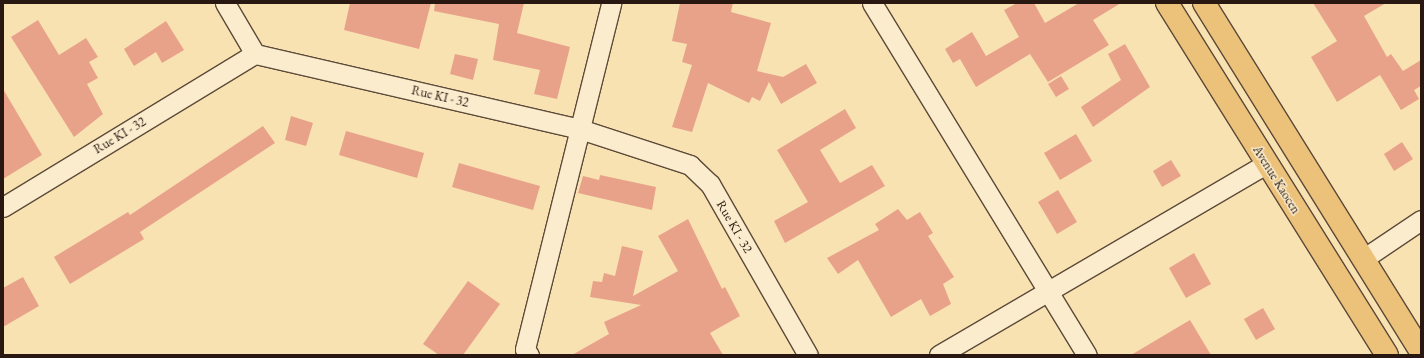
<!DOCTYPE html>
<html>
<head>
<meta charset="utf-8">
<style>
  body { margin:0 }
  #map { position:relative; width:1424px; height:358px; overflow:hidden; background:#f8e2b2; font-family:"EB Garamond",serif }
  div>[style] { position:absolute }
  .building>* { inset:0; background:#e9a28a }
  .roads { filter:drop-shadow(1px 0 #5d4a39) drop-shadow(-1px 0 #5d4a39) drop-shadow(0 1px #5d4a39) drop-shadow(0 -1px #5d4a39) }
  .minor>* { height:19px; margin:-9.5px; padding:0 9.5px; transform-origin:9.5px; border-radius:9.5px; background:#faeccd }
  .highway>* { height:22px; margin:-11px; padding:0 11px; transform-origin:11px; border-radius:11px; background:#ecc179 }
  span { translate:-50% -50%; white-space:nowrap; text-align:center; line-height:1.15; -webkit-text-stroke:3px #faeccd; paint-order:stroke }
  .street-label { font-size:13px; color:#291811 }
  .frame { position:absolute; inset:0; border:4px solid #291811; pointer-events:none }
</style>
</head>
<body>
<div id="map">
  <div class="building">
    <div style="clip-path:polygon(350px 3px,431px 3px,419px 49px,344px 30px)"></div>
    <div style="clip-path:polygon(435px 3px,524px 3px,517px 33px,570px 47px,557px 99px,534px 94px,540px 70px,493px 60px,499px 24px,434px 11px)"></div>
    <div style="clip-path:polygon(680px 3px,733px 3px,731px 12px,771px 23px,757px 71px,783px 77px,806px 64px,817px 83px,781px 104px,769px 82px,760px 101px,752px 97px,749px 103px,708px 83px,692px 132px,672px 127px,692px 65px,682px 62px,687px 44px,672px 41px)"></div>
    <div style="clip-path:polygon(1017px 3px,1034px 3px,1045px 23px,1079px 3px,1121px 3px,1093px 20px,1109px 45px,1048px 82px,1030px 54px,976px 87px,960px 59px,953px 63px,945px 49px,972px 32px,986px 56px,1019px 37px,1004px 10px)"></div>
    <div style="clip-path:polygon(1313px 3px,1386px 3px,1364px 16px,1387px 57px,1391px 54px,1403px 71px,1421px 60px,1421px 86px,1414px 90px,1419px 99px,1401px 110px,1380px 75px,1337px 102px,1311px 57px,1337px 41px)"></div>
    <div style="clip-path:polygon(38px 20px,59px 55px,86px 38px,98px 57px,89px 62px,98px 78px,87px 84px,103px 114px,74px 137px,11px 37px)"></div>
    <div style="clip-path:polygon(166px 21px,184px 50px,162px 63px,156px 52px,134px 66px,124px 49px)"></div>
    <div style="clip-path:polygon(1125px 44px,1150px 87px,1093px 127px,1081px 107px,1121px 80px,1108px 54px)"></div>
    <div style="clip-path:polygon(455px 54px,478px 59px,473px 80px,450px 74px)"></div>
    <div style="clip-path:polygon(1061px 76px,1069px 89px,1056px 97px,1048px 84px)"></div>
    <div style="clip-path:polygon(3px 89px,42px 155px,3px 179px)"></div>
    <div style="clip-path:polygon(845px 109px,856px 128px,820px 150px,840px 183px,872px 165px,885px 186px,785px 243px,774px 221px,808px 202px,777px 150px)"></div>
    <div style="clip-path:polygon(291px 116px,313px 123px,306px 146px,285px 140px)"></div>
    <div style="clip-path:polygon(263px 126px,275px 143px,140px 232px,144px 239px,70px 284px,54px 257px,128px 212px,130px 215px)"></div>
    <div style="clip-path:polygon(346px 131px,424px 153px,417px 178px,339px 155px)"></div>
    <div style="clip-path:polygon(1076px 134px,1092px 161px,1060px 180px,1044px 153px)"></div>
    <div style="clip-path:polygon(1402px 142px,1413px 159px,1394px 171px,1384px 154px)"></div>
    <div style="clip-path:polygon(1171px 160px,1181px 176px,1162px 187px,1153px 171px)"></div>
    <div style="clip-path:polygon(459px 163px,540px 186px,533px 210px,452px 187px)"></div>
    <div style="clip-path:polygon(600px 175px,656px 187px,652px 210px,578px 193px,583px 176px,599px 180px)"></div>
    <div style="clip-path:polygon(1058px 190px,1077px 222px,1057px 234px,1038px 202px)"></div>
    <div style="clip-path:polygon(898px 209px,907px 220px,920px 212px,933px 233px,928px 236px,954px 277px,943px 284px,951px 304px,930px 316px,921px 299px,891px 317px,858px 260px,838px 274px,827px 258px,879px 230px,875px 224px)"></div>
    <div style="clip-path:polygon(688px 219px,722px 289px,725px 287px,740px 316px,710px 333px,723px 355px,572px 355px,609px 334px,604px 322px,641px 305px,590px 297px,593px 281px,602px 282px,604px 273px,615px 276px,622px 246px,643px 251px,633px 296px,678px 271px,658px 236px)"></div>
    <div style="clip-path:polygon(1194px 253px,1211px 284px,1186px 298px,1169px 268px)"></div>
    <div style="clip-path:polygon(23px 277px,39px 306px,3px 327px,3px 288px)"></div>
    <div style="clip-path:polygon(468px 281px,500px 304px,463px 355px,439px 355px,423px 344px)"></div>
    <div style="clip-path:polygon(1263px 308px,1275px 329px,1256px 340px,1244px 319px)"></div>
    <div style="clip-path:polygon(1190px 320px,1211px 355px,1131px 355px)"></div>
  </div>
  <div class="roads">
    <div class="minor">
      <div style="left:225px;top:3px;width:59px;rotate:59.5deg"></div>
      <div style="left:872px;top:3px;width:412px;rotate:58.6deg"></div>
      <div style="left:3px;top:207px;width:295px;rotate:-31.3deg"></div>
      <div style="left:255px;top:54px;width:334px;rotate:13deg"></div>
      <div style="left:580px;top:129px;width:116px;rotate:18.1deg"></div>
      <div style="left:690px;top:165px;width:28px;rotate:44deg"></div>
      <div style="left:710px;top:184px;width:197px;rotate:60.2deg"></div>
      <div style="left:1363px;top:259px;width:70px;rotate:-33.9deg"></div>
      <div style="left:529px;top:355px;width:7px;rotate:-124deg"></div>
      <div style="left:525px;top:349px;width:357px;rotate:-76deg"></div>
      <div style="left:939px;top:355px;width:379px;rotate:-30.3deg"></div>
    </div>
    <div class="highway">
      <div style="left:1167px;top:3px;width:415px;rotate:58deg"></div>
      <div style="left:1204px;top:3px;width:410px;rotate:58.1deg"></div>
    </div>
  </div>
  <div class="street-label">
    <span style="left:440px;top:97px;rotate:13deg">Rue KI - 32</span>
    <span style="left:120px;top:136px;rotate:-31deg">Rue KI - 32</span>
    <span style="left:1276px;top:180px;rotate:58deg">Avenue Kaocen</span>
    <span style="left:734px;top:227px;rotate:60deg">Rue KI - 32</span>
  </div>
  <div class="frame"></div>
</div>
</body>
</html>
